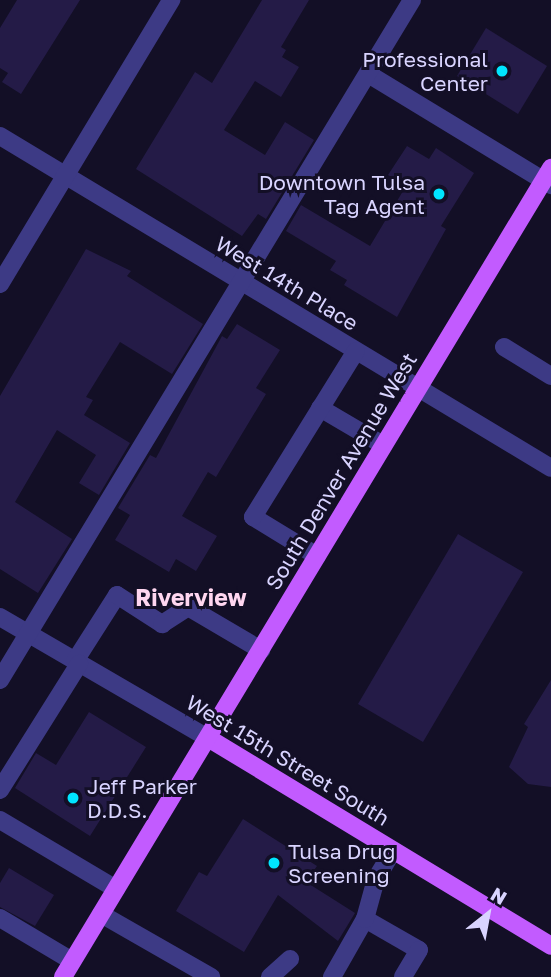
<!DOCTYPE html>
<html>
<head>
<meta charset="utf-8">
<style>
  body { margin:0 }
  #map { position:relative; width:551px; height:977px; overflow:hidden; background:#130f26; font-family:"Golos Text",sans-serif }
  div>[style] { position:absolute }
  .building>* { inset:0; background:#241b47 }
  .minor>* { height:18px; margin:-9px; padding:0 9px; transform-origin:9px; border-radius:9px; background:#3d3a85 }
  .major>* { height:18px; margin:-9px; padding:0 9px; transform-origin:9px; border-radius:9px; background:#c25bff }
  .dots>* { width:19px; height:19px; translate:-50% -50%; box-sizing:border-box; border:4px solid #130f26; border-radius:50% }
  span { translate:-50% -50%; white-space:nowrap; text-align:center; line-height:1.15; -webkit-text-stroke:6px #130f26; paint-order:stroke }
  .poi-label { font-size:21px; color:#d9d4ff }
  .right { translate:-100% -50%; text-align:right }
  .left { translate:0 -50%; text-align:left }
  .street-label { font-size:21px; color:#d9d4ff }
  .neighbourhood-label { font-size:23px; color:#ffd6f0; font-weight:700 }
  .north { position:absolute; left:453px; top:879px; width:70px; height:70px; -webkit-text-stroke:5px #130f26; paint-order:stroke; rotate:31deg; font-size:19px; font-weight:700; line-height:28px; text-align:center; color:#d9d4ff }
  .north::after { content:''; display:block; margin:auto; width:24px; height:32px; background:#d9d4ff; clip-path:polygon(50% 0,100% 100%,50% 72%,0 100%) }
</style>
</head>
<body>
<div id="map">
  <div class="building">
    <div style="clip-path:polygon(17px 0,80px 0,21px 94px,2px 82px,8px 73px,0 68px,0 28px)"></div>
    <div style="clip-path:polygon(262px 0,309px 0,281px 47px,286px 50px,282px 57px,299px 67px,281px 97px,255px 81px,224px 130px,265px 155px,285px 122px,314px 140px,266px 219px,258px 214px,242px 236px,136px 169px,195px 72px,212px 83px)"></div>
    <div style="clip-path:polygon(486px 28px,547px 66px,518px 114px,457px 76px)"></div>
    <div style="clip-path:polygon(407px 146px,429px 159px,436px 148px,474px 173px,441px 226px,446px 229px,397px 317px,344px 285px,347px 280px,330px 270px,336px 261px,286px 231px,301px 205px,370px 246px,406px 186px,388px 175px)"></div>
    <div style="clip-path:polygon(86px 249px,131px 271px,127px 276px,203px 324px,172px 374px,120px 342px,86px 397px,93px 400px,84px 415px,130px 443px,99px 495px,79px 483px,96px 455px,57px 430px,15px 502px,72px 539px,38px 593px,0 569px,0 396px)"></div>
    <div style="clip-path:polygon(237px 324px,280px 350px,256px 388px,266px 394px,216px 477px,208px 472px,182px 516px,217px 536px,196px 571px,176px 559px,169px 572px,115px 540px,130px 515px,118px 508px,150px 455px,156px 458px,222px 336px,227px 339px)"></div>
    <div style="clip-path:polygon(458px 534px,523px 572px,423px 742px,358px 704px)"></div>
    <div style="clip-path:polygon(551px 680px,551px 787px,528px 784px,509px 767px,528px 727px,524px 724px)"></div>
    <div style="clip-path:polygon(89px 712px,146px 747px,90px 836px,15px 788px,36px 753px,56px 765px)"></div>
    <div style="clip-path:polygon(243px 819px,317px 866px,306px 882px,355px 913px,338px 941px,278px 895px,244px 952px,176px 911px,199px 872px,207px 876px)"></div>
    <div style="clip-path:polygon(9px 868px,54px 895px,35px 926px,0 907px,0 883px)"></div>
  </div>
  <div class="minor">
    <div style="left:370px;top:75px;width:212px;rotate:31.3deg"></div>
    <div style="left:0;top:136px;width:643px;rotate:31.07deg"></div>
    <div style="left:0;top:284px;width:332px;rotate:-58.9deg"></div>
    <div style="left:504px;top:347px;width:55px;rotate:31.7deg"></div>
    <div style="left:320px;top:408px;width:73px;rotate:30.4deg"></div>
    <div style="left:317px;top:556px;width:75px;rotate:-148.6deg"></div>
    <div style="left:253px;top:517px;width:195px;rotate:-58.2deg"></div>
    <div style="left:0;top:617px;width:241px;rotate:30.2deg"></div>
    <div style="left:75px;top:661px;width:78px;rotate:-57.5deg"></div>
    <div style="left:117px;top:595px;width:54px;rotate:32.8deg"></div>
    <div style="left:162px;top:624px;width:31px;rotate:-33deg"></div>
    <div style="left:188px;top:607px;width:85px;rotate:30.5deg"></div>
    <div style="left:0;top:680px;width:795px;rotate:-58.79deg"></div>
    <div style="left:0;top:790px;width:149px;rotate:-57.9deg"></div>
    <div style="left:0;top:820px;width:135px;rotate:30.7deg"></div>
    <div style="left:101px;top:914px;width:127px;rotate:29.8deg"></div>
    <div style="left:0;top:918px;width:84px;rotate:30.8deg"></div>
    <div style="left:365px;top:919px;width:62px;rotate:29.9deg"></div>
    <div style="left:419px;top:950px;width:31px;rotate:121deg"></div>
    <div style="left:270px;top:977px;width:27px;rotate:-42deg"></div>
    <div style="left:332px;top:977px;width:67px;rotate:-60.4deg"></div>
    <div style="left:365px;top:919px;width:41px;rotate:-74.6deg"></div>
    <div style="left:376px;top:879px;width:33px;rotate:-59deg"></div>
  </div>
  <div class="major">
    <div style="left:208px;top:738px;width:401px;rotate:31.2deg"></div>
    <div style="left:63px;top:977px;width:945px;rotate:-58.9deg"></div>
  </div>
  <div class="dots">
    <div style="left:502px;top:71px;background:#00e5ff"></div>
    <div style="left:439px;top:194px;background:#00e5ff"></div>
    <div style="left:73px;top:798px;background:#00e5ff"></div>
    <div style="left:274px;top:863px;background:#00e5ff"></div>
  </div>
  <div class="poi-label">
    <span class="right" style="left:488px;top:71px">Professional<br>Center</span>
    <span class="right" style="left:425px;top:194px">Downtown Tulsa<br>Tag Agent</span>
    <span class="left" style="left:87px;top:798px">Jeff Parker<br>D.D.S.</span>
    <span class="left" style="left:288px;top:863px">Tulsa Drug<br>Screening</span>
  </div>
  <div class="street-label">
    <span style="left:287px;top:283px;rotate:31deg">West 14th Place</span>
    <span style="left:341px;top:471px;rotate:-59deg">South Denver Avenue West</span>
    <span style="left:288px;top:760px;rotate:31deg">West 15th Street South</span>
  </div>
  <div class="neighbourhood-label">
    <span style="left:191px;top:597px">Riverview</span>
  </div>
  <div class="north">N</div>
</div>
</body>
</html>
